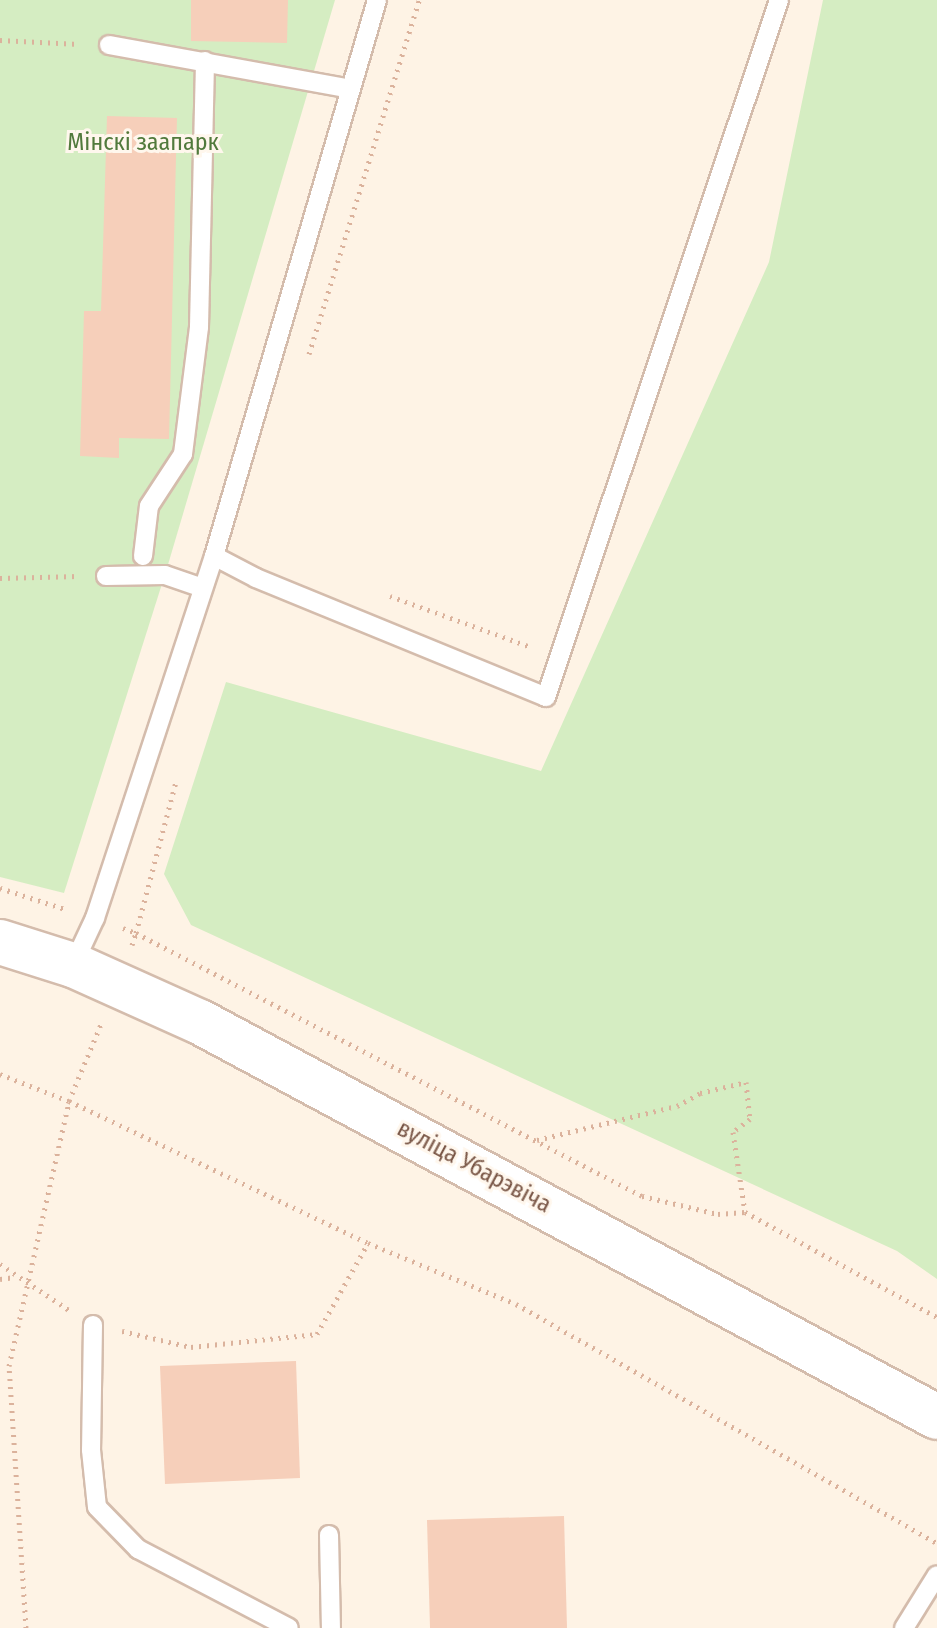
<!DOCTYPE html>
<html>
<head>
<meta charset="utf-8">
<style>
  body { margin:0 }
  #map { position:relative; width:937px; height:1628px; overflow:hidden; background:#fef3e5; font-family:"Fira Sans Condensed",sans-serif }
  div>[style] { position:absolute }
  .green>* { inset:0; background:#d5edc2 }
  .building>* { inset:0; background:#f6cfba }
  .path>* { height:5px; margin-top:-2.5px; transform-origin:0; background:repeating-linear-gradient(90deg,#dbb29c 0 2px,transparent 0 8px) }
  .roads { filter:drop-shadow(2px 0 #d4bcac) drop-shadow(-2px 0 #d4bcac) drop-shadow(0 2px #d4bcac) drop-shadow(0 -2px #d4bcac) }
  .lane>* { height:18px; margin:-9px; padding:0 9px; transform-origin:9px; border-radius:9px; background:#fff }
  .secondary>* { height:44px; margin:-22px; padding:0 22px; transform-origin:22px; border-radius:22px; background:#fff }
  span { translate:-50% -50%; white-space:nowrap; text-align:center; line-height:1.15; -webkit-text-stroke:6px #fff7ed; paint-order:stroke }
  .park-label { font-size:24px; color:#517a3c }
  .street-label { font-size:24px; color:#7a5747 }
</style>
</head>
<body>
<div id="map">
  <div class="green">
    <div style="clip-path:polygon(0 0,335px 0,167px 568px,64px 893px,0 877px)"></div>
    <div style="clip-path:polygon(823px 0,937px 0,937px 1279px,897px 1251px,191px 925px,164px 874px,226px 682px,541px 771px,769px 262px)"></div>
  </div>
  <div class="building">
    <div style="clip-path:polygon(191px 0,288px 0,287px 43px,191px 41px)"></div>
    <div style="clip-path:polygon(107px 116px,177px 118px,169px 439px,119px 438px,119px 458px,80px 456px,84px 311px,101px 311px)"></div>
    <div style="clip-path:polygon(296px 1361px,300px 1478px,165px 1484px,160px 1366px)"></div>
    <div style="clip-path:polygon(564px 1516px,567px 1628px,430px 1628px,427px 1520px)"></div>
  </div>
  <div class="path">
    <div style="left:0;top:40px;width:79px;rotate:2.9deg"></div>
    <div style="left:309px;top:354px;width:371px;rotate:-72.7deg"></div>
    <div style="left:0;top:578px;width:79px;rotate:-1.5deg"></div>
    <div style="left:390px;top:596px;width:150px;rotate:19.9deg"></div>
    <div style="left:0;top:888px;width:71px;rotate:17.9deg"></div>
    <div style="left:123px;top:928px;width:14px;rotate:21deg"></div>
    <div style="left:136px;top:933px;width:156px;rotate:-75.2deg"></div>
    <div style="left:132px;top:945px;width:13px;rotate:-72deg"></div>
    <div style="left:136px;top:933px;width:570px;rotate:27.46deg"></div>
    <div style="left:642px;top:1196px;width:78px;rotate:13.3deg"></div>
    <div style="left:718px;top:1214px;width:27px;rotate:-4deg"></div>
    <div style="left:745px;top:1212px;width:219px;rotate:28.7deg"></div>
    <div style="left:0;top:1074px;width:74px;rotate:21.4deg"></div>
    <div style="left:69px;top:1101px;width:331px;rotate:25.4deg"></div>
    <div style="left:368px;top:1243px;width:160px;rotate:22.4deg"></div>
    <div style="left:516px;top:1304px;width:484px;rotate:29.6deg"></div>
    <div style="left:537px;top:1140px;width:144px;rotate:-13.7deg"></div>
    <div style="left:677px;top:1106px;width:26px;rotate:-29deg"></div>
    <div style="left:700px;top:1093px;width:47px;rotate:-13.4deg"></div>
    <div style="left:746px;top:1082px;width:37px;rotate:84deg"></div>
    <div style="left:750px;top:1119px;width:21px;rotate:143deg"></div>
    <div style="left:733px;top:1132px;width:81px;rotate:81.5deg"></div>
    <div style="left:0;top:1264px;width:83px;rotate:33.7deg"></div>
    <div style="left:0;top:1279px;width:15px;rotate:-8deg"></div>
    <div style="left:122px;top:1331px;width:71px;rotate:13.1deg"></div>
    <div style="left:191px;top:1347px;width:127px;rotate:-5.9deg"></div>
    <div style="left:317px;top:1334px;width:104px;rotate:-60.7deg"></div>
    <div style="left:26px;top:1628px;width:263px;rotate:-93.7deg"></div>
    <div style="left:9px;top:1366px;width:272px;rotate:-77.2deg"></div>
    <div style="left:69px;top:1101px;width:83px;rotate:-67.4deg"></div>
  </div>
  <div class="roads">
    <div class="lane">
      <div style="left:109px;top:45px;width:245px;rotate:10.3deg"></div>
      <div style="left:143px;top:556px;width:50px;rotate:-83.2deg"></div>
      <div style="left:149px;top:506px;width:62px;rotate:-56.8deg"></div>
      <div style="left:183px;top:454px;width:128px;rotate:-82.8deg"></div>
      <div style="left:199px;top:327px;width:266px;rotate:-88.7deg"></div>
      <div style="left:214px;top:556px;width:47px;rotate:27.6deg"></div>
      <div style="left:256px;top:578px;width:313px;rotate:22.3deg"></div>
      <div style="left:546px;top:697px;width:735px;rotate:-71.52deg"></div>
      <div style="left:106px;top:576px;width:59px;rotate:-1deg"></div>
      <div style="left:165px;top:575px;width:40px;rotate:18.9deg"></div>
      <div style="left:73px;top:965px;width:52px;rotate:-64.9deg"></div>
      <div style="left:95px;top:918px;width:381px;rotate:-71.8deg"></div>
      <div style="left:214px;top:556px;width:579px;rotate:-73.66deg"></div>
      <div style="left:93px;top:1325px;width:125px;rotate:90.9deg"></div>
      <div style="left:91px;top:1450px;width:57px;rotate:84deg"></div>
      <div style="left:97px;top:1507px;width:59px;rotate:45.7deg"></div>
      <div style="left:138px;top:1549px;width:170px;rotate:27.6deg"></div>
      <div style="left:329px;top:1535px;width:93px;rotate:88.8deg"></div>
      <div style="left:904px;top:1628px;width:62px;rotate:-58.1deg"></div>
    </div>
    <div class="secondary">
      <div style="left:0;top:942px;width:77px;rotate:17.5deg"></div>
      <div style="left:73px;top:965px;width:139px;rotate:24.2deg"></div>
      <div style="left:200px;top:1022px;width:836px;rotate:28.19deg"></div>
    </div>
  </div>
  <div class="park-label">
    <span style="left:143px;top:143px">Мінскі заапарк</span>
  </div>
  <div class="street-label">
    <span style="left:474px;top:1167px;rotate:28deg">вуліца Убарэвіча</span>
  </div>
</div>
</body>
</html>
